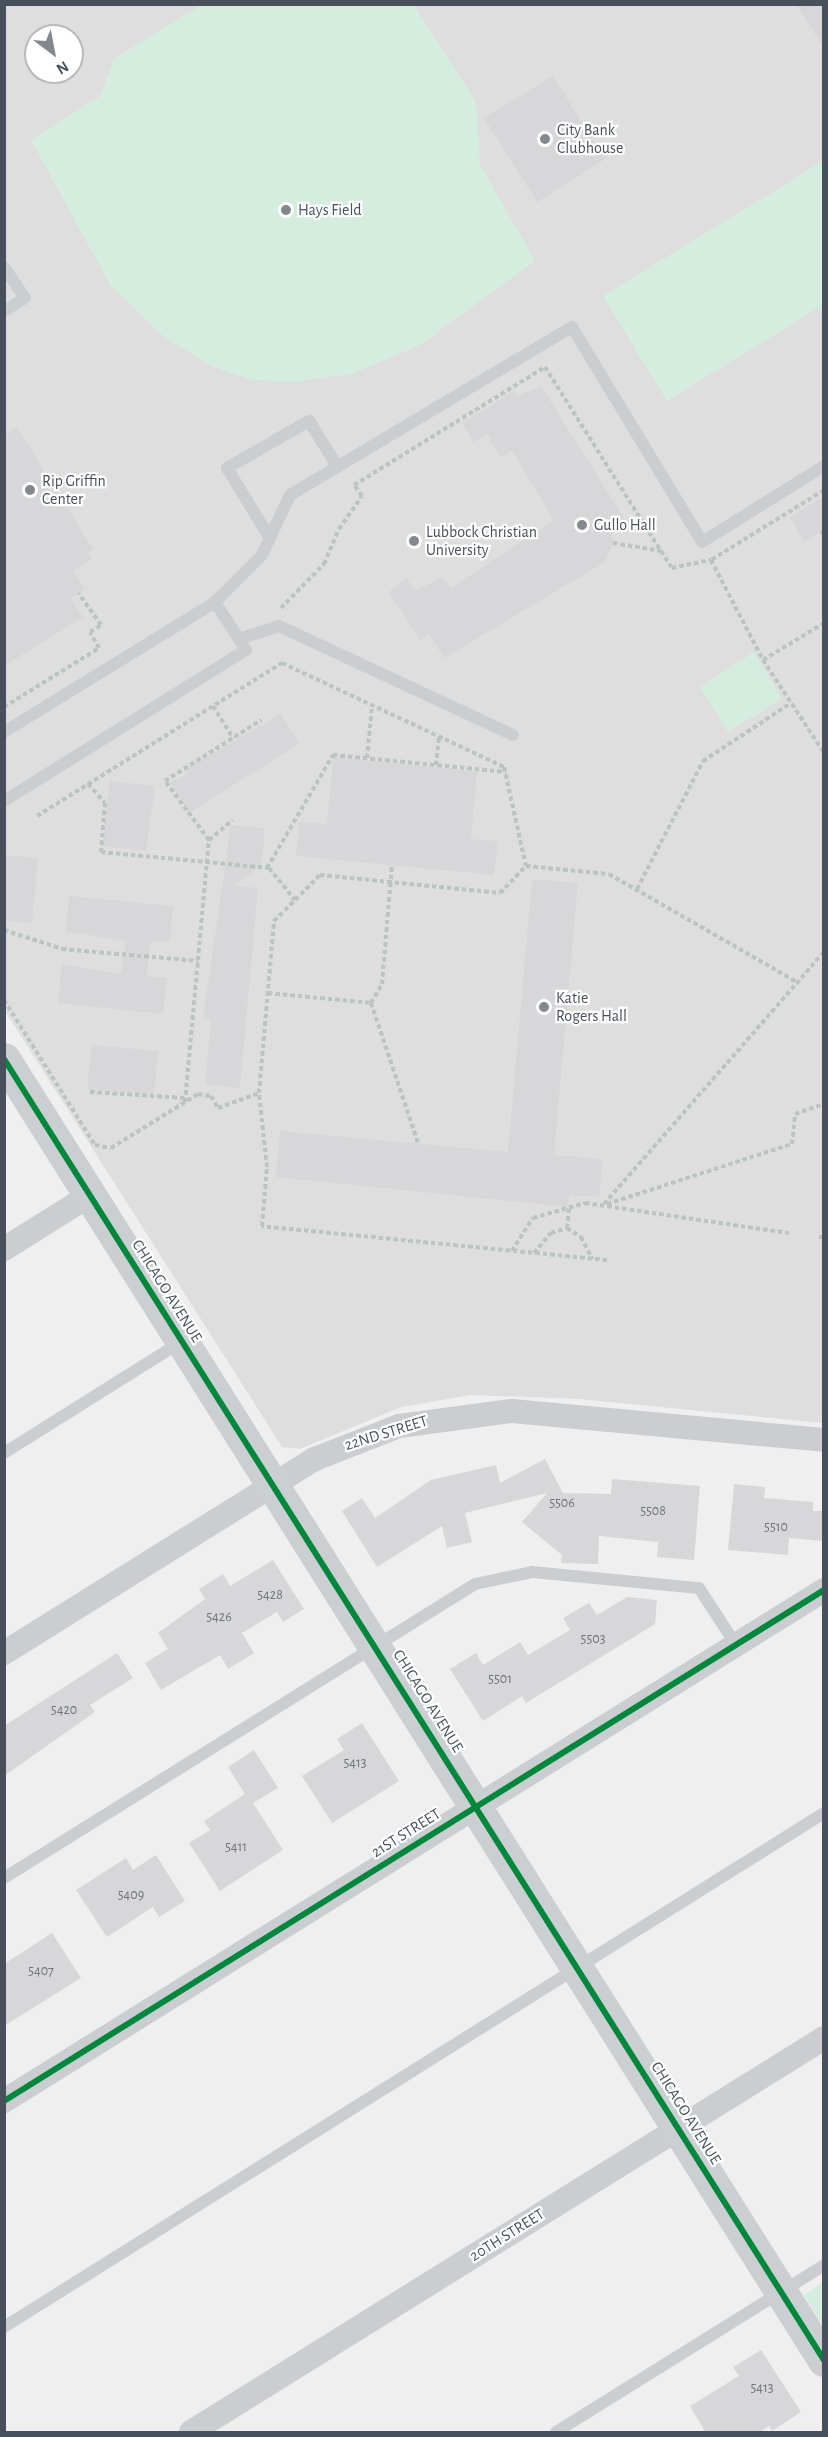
<!DOCTYPE html>
<html>
<head>
<meta charset="utf-8">
<style>
  body { margin:0 }
  #map { position:relative; width:828px; height:2437px; overflow:hidden; background:#f0efef; font-family:"Alegreya Sans",sans-serif }
  div>[style] { position:absolute }
  .education>* { inset:0; background:#dededf }
  .green>* { inset:0; background:#d5eddf }
  .building>* { inset:0; background:#d7d7d9 }
  .path>* { height:4px; margin-top:-2px; transform-origin:0; background:repeating-linear-gradient(90deg,#bac4c1 0 4.5px,transparent 0 7.5px) }
  .lane>* { height:12px; margin:-6px; padding:0 6px; transform-origin:6px; border-radius:6px; background:#cbced0 }
  .street>* { height:24px; margin:-12px; padding:0 12px; transform-origin:12px; border-radius:12px; background:#cbced0 }
  .secondary>* { height:33px; margin:-16.5px; padding:0 16.5px; transform-origin:16.5px; border-radius:16.5px; background:#cccfd1 }
  .cycleway>* { height:6px; margin:-3px; padding:0 3px; transform-origin:3px; border-radius:3px; background:#00873e }
  .dots>* { width:16px; height:16px; translate:-50% -50%; box-sizing:border-box; border:3px solid #fff; border-radius:50% }
  span { translate:-50% -50%; white-space:nowrap; text-align:center; line-height:1.15; -webkit-text-stroke:4.5px #fff; paint-order:stroke }
  .number-label { font-size:14px; color:#6d747c }
  .number-label span { -webkit-text-stroke-width:0 }
  .poi-label { font-size:16px; color:#48515b }
  .left { translate:0 -50%; text-align:left }
  .street-label { font-size:16px; color:#48515b }
  .frame { position:absolute; inset:0; border:6px solid #48515b; pointer-events:none }
  .north { position:absolute; left:24px; top:24px; width:60px; height:60px; box-sizing:border-box; background:#fff; border:2px solid #b6b9bd; border-radius:50%; rotate:148deg; font-size:16px; font-weight:700; line-height:24px; text-align:center; color:#48515b }
  .north::after { content:''; display:block; margin:auto; width:21px; height:27px; background:#83888f; clip-path:polygon(50% 0,100% 100%,50% 72%,0 100%) }
</style>
</head>
<body>
<div id="map">
  <div class="education">
    <div style="clip-path:polygon(evenodd,823px 5px,823px 1423px,579px 1399px,471px 1395px,401px 1407px,300px 1449px,282px 1447px,5px 1011px,5px 6px,823px 5px,36px 36px,72px 36px,72px 72px,36px 72px,36px 36px)"></div>
  </div>
  <div class="green">
    <div style="clip-path:polygon(201px 5px,414px 5px,476px 102px,480px 165px,535px 261px,420px 345px,351px 374px,292px 382px,253px 380px,211px 366px,163px 336px,111px 286px,31px 140px,100px 96px,114px 59px)"></div>
    <div style="clip-path:polygon(823px 161px,823px 305px,667px 401px,603px 296px)"></div>
    <div style="clip-path:polygon(754px 652px,782px 699px,728px 732px,700px 687px)"></div>
    <div style="clip-path:polygon(823px 2282px,823px 2326px,804px 2295px)"></div>
  </div>
  <div class="building">
    <div style="clip-path:polygon(796px 4px,824px 4px,824px 48px)"></div>
    <div style="clip-path:polygon(553px 76px,605px 159px,537px 202px,484px 118px)"></div>
    <div style="clip-path:polygon(541px 386px,624px 518px,611px 529px,613px 543px,605px 562px,444px 658px,429px 634px,420px 640px,389px 592px,406px 578px,416px 591px,442px 577px,451px 588px,554px 520px,512px 450px,501px 458px,487px 434px,473px 442px,462px 423px,514px 391px,518px 396px)"></div>
    <div style="clip-path:polygon(17px 427px,93px 549px,88px 553px,92px 559px,73px 571px,85px 589px,71px 598px,83px 617px,4px 666px,4px 435px)"></div>
    <div style="clip-path:polygon(824px 496px,824px 529px,804px 542px,790px 517px)"></div>
    <div style="clip-path:polygon(281px 714px,299px 744px,189px 813px,170px 783px,188px 773px,185px 769px)"></div>
    <div style="clip-path:polygon(333px 757px,477px 772px,471px 839px,498px 841px,494px 875px,296px 856px,299px 822px,327px 824px)"></div>
    <div style="clip-path:polygon(110px 781px,155px 786px,146px 851px,102px 846px)"></div>
    <div style="clip-path:polygon(231px 825px,265px 828px,262px 863px,235px 886px,258px 888px,240px 1088px,205px 1084px,211px 1020px,203px 1019px)"></div>
    <div style="clip-path:polygon(4px 855px,38px 858px,32px 923px,4px 921px)"></div>
    <div style="clip-path:polygon(532px 879px,578px 883px,554px 1155px,603px 1159px,599px 1197px,569px 1195px,568px 1207px,276px 1177px,280px 1131px,508px 1152px)"></div>
    <div style="clip-path:polygon(69px 896px,173px 906px,170px 940px,150px 943px,147px 976px,167px 978px,163px 1014px,58px 1003px,62px 964px,121px 974px,126px 941px,66px 931px)"></div>
    <div style="clip-path:polygon(92px 1045px,158px 1051px,154px 1095px,87px 1089px)"></div>
    <div style="clip-path:polygon(545px 1459px,563px 1493px,611px 1494px,612px 1479px,700px 1486px,694px 1560px,657px 1557px,658px 1542px,599px 1536px,598px 1564px,561px 1563px,562px 1555px,522px 1522px,547px 1493px,465px 1513px,472px 1542px,447px 1548px,442px 1526px,377px 1567px,342px 1511px,362px 1498px,375px 1518px,431px 1480px,496px 1465px,500px 1483px)"></div>
    <div style="clip-path:polygon(734px 1484px,765px 1487px,764px 1498px,813px 1502px,813px 1511px,824px 1511px,822px 1541px,789px 1538px,788px 1555px,728px 1550px)"></div>
    <div style="clip-path:polygon(273px 1560px,304px 1609px,283px 1622px,277px 1612px,242px 1633px,254px 1653px,228px 1669px,220px 1655px,161px 1690px,145px 1663px,168px 1649px,158px 1633px,205px 1599px,199px 1589px,223px 1574px,230px 1586px)"></div>
    <div style="clip-path:polygon(627px 1597px,657px 1600px,655px 1624px,526px 1703px,522px 1696px,483px 1721px,450px 1669px,476px 1653px,483px 1665px,520px 1642px,528px 1655px,570px 1630px,563px 1618px,589px 1603px,597px 1615px)"></div>
    <div style="clip-path:polygon(117px 1653px,133px 1678px,90px 1705px,95px 1712px,4px 1776px,4px 1726px)"></div>
    <div style="clip-path:polygon(362px 1723px,399px 1781px,332px 1823px,302px 1776px,344px 1750px,337px 1739px)"></div>
    <div style="clip-path:polygon(254px 1750px,278px 1788px,253px 1803px,283px 1850px,220px 1891px,189px 1843px,210px 1830px,204px 1821px,245px 1794px,228px 1767px)"></div>
    <div style="clip-path:polygon(156px 1855px,185px 1901px,159px 1917px,153px 1907px,107px 1937px,76px 1890px,126px 1858px,133px 1870px)"></div>
    <div style="clip-path:polygon(52px 1933px,81px 1978px,4px 2026px,4px 1964px)"></div>
    <div style="clip-path:polygon(761px 2350px,801px 2412px,772px 2431px,769px 2426px,758px 2433px,706px 2433px,690px 2406px,739px 2376px,733px 2367px)"></div>
  </div>
  <div class="path">
    <div style="left:824px;top:490px;width:133px;rotate:148.2deg"></div>
    <div style="left:711px;top:560px;width:113px;rotate:62.5deg"></div>
    <div style="left:763px;top:660px;width:111px;rotate:56.7deg"></div>
    <div style="left:821px;top:531px;width:5px;rotate:53deg"></div>
    <div style="left:613px;top:543px;width:49px;rotate:9.5deg"></div>
    <div style="left:661px;top:551px;width:20px;rotate:57deg"></div>
    <div style="left:672px;top:568px;width:40px;rotate:-12deg"></div>
    <div style="left:281px;top:608px;width:62px;rotate:-45.7deg"></div>
    <div style="left:324px;top:564px;width:38px;rotate:-67deg"></div>
    <div style="left:339px;top:529px;width:40px;rotate:-55.1deg"></div>
    <div style="left:362px;top:496px;width:14px;rotate:-126deg"></div>
    <div style="left:354px;top:485px;width:225px;rotate:-31.7deg"></div>
    <div style="left:545px;top:367px;width:218px;rotate:57.8deg"></div>
    <div style="left:763px;top:660px;width:71px;rotate:-31.2deg"></div>
    <div style="left:213px;top:706px;width:38px;rotate:58deg"></div>
    <div style="left:4px;top:707px;width:112px;rotate:-31.8deg"></div>
    <div style="left:99px;top:648px;width:18px;rotate:-119deg"></div>
    <div style="left:90px;top:632px;width:13px;rotate:-32deg"></div>
    <div style="left:101px;top:625px;width:39px;rotate:-125deg"></div>
    <div style="left:367px;top:758px;width:53px;rotate:-84.6deg"></div>
    <div style="left:436px;top:765px;width:29px;rotate:-84deg"></div>
    <div style="left:88px;top:784px;width:25px;rotate:48deg"></div>
    <div style="left:105px;top:803px;width:49px;rotate:94.7deg"></div>
    <div style="left:101px;top:852px;width:169px;rotate:5.4deg"></div>
    <div style="left:269px;top:868px;width:41px;rotate:50.9deg"></div>
    <div style="left:37px;top:816px;width:289px;rotate:-32deg"></div>
    <div style="left:282px;top:663px;width:245px;rotate:25.1deg"></div>
    <div style="left:504px;top:767px;width:101px;rotate:77.5deg"></div>
    <div style="left:209px;top:840px;width:74px;rotate:-126.7deg"></div>
    <div style="left:165px;top:781px;width:114px;rotate:-32.4deg"></div>
    <div style="left:267px;top:868px;width:131px;rotate:-59.7deg"></div>
    <div style="left:333px;top:755px;width:174px;rotate:5.6deg"></div>
    <div style="left:637px;top:889px;width:144px;rotate:-62.7deg"></div>
    <div style="left:703px;top:761px;width:105px;rotate:-33.4deg"></div>
    <div style="left:4px;top:930px;width:61px;rotate:18.1deg"></div>
    <div style="left:62px;top:949px;width:137px;rotate:5deg"></div>
    <div style="left:268px;top:993px;width:103px;rotate:5.5deg"></div>
    <div style="left:371px;top:1003px;width:148px;rotate:71.4deg"></div>
    <div style="left:4px;top:1000px;width:171px;rotate:57.9deg"></div>
    <div style="left:95px;top:1145px;width:16px;rotate:11deg"></div>
    <div style="left:111px;top:1148px;width:102px;rotate:-31.8deg"></div>
    <div style="left:198px;top:1094px;width:13px;rotate:9deg"></div>
    <div style="left:211px;top:1096px;width:14px;rotate:60deg"></div>
    <div style="left:218px;top:1108px;width:44px;rotate:-20.1deg"></div>
    <div style="left:371px;top:1003px;width:22px;rotate:-60deg"></div>
    <div style="left:382px;top:984px;width:118px;rotate:-85.2deg"></div>
    <div style="left:90px;top:1092px;width:96px;rotate:3.6deg"></div>
    <div style="left:185px;top:1102px;width:263px;rotate:-84.8deg"></div>
    <div style="left:209px;top:840px;width:31px;rotate:-40deg"></div>
    <div style="left:604px;top:1204px;width:335px;rotate:-48.9deg"></div>
    <div style="left:607px;top:1204px;width:194px;rotate:-18deg"></div>
    <div style="left:792px;top:1144px;width:30px;rotate:-84deg"></div>
    <div style="left:795px;top:1114px;width:31px;rotate:-19deg"></div>
    <div style="left:567px;top:1228px;width:20px;rotate:-84deg"></div>
    <div style="left:819px;top:1237px;width:5px"></div>
    <div style="left:512px;top:1251px;width:39px;rotate:-58deg"></div>
    <div style="left:533px;top:1218px;width:54px;rotate:-16.1deg"></div>
    <div style="left:585px;top:1203px;width:206px;rotate:8.4deg"></div>
    <div style="left:534px;top:1253px;width:26px;rotate:-50deg"></div>
    <div style="left:551px;top:1233px;width:17px;rotate:-17deg"></div>
    <div style="left:567px;top:1228px;width:17px;rotate:33deg"></div>
    <div style="left:581px;top:1237px;width:25px;rotate:63deg"></div>
    <div style="left:607px;top:1260px;width:347px;rotate:-174.4deg"></div>
    <div style="left:262px;top:1226px;width:59px;rotate:-85.2deg"></div>
    <div style="left:267px;top:1167px;width:74px;rotate:-96.2deg"></div>
    <div style="left:259px;top:1093px;width:173px;rotate:-85deg"></div>
    <div style="left:274px;top:921px;width:65px;rotate:-45deg"></div>
    <div style="left:320px;top:875px;width:181px;rotate:5.7deg"></div>
    <div style="left:500px;top:893px;width:37px;rotate:-46deg"></div>
    <div style="left:526px;top:866px;width:83px;rotate:5.5deg"></div>
    <div style="left:609px;top:874px;width:217px;rotate:29.9deg"></div>
    <div style="left:822px;top:1340px;width:2px"></div>
  </div>
  <div class="lane">
    <div style="left:4px;top:267px;width:37px;rotate:56deg"></div>
    <div style="left:25px;top:298px;width:25px;rotate:148deg"></div>
    <div style="left:270px;top:538px;width:82px;rotate:-121.6deg"></div>
    <div style="left:227px;top:468px;width:95px;rotate:-29.8deg"></div>
    <div style="left:309px;top:421px;width:54px;rotate:57.8deg"></div>
    <div style="left:239px;top:639px;width:42px;rotate:-18deg"></div>
    <div style="left:279px;top:626px;width:258px;rotate:25deg"></div>
    <div style="left:4px;top:732px;width:248px;rotate:-31.6deg"></div>
    <div style="left:215px;top:602px;width:66px;rotate:-45deg"></div>
    <div style="left:262px;top:555px;width:66px;rotate:-65deg"></div>
    <div style="left:290px;top:495px;width:328px;rotate:-30.8deg"></div>
    <div style="left:572px;top:327px;width:251px;rotate:58.8deg"></div>
    <div style="left:702px;top:542px;width:144px;rotate:-31.9deg"></div>
    <div style="left:4px;top:801px;width:285px;rotate:-32deg"></div>
    <div style="left:246px;top:650px;width:57px;rotate:-122.9deg"></div>
    <div style="left:4px;top:1453px;width:209px;rotate:-32.1deg"></div>
    <div style="left:4px;top:1878px;width:555px;rotate:-31.97deg"></div>
    <div style="left:475px;top:1584px;width:58px;rotate:-11.9deg"></div>
    <div style="left:532px;top:1572px;width:168px;rotate:5.5deg"></div>
    <div style="left:699px;top:1588px;width:68px;rotate:57deg"></div>
    <div style="left:4px;top:2327px;width:968px;rotate:-32.08deg"></div>
    <div style="left:556px;top:2432px;width:316px;rotate:-31.9deg"></div>
  </div>
  <div class="street">
    <div style="left:4px;top:1249px;width:102px;rotate:-32.1deg"></div>
    <div style="left:4px;top:1653px;width:367px;rotate:-32deg"></div>
    <div style="left:315px;top:1459px;width:90px;rotate:-21.4deg"></div>
    <div style="left:399px;top:1426px;width:114px;rotate:-7.6deg"></div>
    <div style="left:512px;top:1411px;width:313px;rotate:5.3deg"></div>
    <div style="left:4px;top:2101px;width:966px;rotate:-31.93deg"></div>
    <div style="left:191px;top:2432px;width:746px;rotate:-31.9deg"></div>
  </div>
  <div class="secondary">
    <div style="left:4px;top:1059px;width:1538px;rotate:57.78deg"></div>
  </div>
  <div class="cycleway">
    <div style="left:4px;top:1059px;width:1538px;rotate:57.78deg"></div>
    <div style="left:4px;top:2101px;width:966px;rotate:-31.93deg"></div>
  </div>
  <div class="dots">
    <div style="left:545px;top:139px;background:#83888f"></div>
    <div style="left:286px;top:210px;background:#83888f"></div>
    <div style="left:30px;top:490px;background:#83888f"></div>
    <div style="left:582px;top:525px;background:#83888f"></div>
    <div style="left:414px;top:541px;background:#83888f"></div>
    <div style="left:544px;top:1007px;background:#83888f"></div>
  </div>
  <div class="number-label">
    <span style="left:562px;top:1503px">5506</span>
    <span style="left:653px;top:1511px">5508</span>
    <span style="left:776px;top:1527px">5510</span>
    <span style="left:270px;top:1595px">5428</span>
    <span style="left:219px;top:1617px">5426</span>
    <span style="left:593px;top:1639px">5503</span>
    <span style="left:500px;top:1679px">5501</span>
    <span style="left:64px;top:1710px">5420</span>
    <span style="left:355px;top:1763px">5413</span>
    <span style="left:236px;top:1847px">5411</span>
    <span style="left:131px;top:1895px">5409</span>
    <span style="left:41px;top:1971px">5407</span>
    <span style="left:762px;top:2388px">5413</span>
  </div>
  <div class="poi-label">
    <span class="left" style="left:557px;top:139px">City Bank<br>Clubhouse</span>
    <span class="left" style="left:298px;top:210px">Hays Field</span>
    <span class="left" style="left:42px;top:490px">Rip Griffin<br>Center</span>
    <span class="left" style="left:594px;top:525px">Gullo Hall</span>
    <span class="left" style="left:426px;top:541px">Lubbock Christian<br>University</span>
    <span class="left" style="left:556px;top:1007px">Katie<br>Rogers Hall</span>
  </div>
  <div class="street-label">
    <span style="left:167px;top:1291px;rotate:58deg">CHICAGO AVENUE</span>
    <span style="left:386px;top:1433px;rotate:-17deg">22ND STREET</span>
    <span style="left:428px;top:1701px;rotate:58deg">CHICAGO AVENUE</span>
    <span style="left:406px;top:1833px;rotate:-32deg">21ST STREET</span>
    <span style="left:686px;top:2113px;rotate:58deg">CHICAGO AVENUE</span>
    <span style="left:507px;top:2235px;rotate:-32deg">20TH STREET</span>
  </div>
  <div class="frame"></div>
  <div class="north">N</div>
</div>
</body>
</html>
